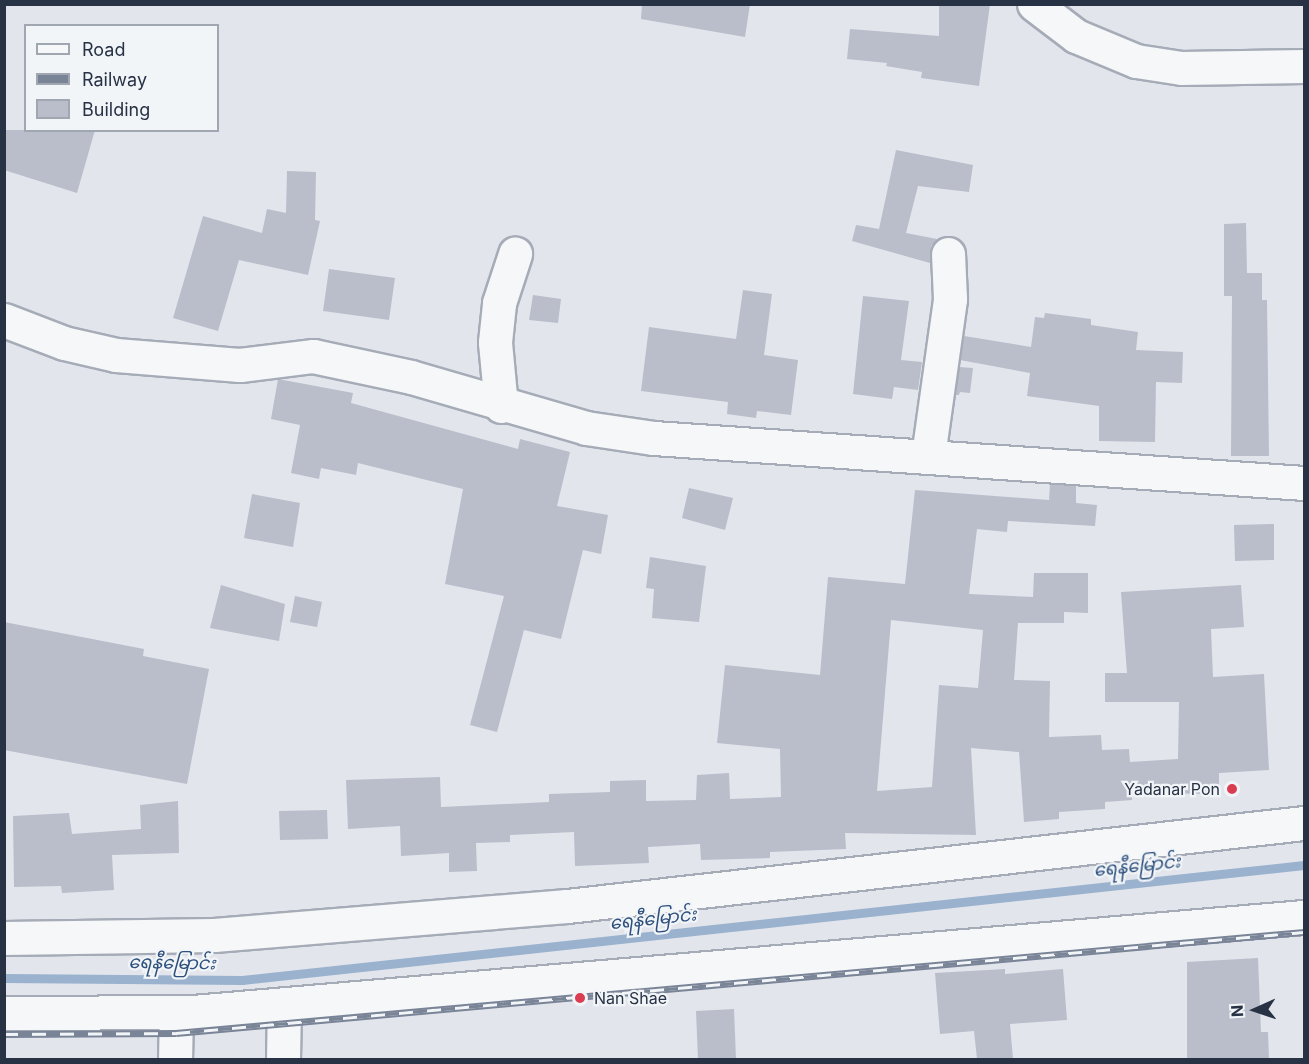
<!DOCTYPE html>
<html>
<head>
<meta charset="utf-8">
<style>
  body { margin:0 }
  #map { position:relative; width:1309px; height:1064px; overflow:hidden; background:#e2e5ec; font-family:Inter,"Noto Sans Myanmar",sans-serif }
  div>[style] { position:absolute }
  .stream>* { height:9px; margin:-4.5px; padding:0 4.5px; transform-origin:4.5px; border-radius:4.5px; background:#9ab2ce }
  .building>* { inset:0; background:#b9beca }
  .roads { filter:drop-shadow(2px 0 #a6acb7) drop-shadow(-2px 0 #a6acb7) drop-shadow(0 2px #a6acb7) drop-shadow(0 -2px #a6acb7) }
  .minor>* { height:33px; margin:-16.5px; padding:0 16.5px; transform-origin:16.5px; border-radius:16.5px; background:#f5f7f9 }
  .rail>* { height:7px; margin-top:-3.5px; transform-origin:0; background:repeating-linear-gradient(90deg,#f2f5f8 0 14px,#7a8497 0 28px); box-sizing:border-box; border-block:2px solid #7a8497 }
  .dots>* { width:16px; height:16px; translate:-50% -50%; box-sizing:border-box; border:3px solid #f2f5f8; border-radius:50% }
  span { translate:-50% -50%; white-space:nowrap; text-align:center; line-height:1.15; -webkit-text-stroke:4.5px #f2f5f8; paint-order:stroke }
  .poi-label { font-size:16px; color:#283245 }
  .right { translate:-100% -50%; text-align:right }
  .left { translate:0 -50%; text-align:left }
  .water-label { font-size:18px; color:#2e507d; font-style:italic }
  .frame { position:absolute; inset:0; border:6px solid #283245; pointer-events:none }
  .legend { position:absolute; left:24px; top:24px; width:195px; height:108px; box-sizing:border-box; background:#f2f5f8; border:2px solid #a1a7b0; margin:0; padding:8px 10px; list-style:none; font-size:18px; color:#283245 }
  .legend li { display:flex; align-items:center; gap:12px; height:30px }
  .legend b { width:30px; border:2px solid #a1a7b0 }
  .north { position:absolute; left:1225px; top:980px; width:60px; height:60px; -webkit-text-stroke:4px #f2f5f8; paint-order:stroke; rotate:267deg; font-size:16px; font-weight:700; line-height:24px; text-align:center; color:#283245 }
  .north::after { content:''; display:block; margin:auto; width:21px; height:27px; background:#283245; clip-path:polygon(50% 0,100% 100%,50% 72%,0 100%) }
</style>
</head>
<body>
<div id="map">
  <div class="stream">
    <div style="left:4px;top:978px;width:238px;rotate:0.5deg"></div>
    <div style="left:242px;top:980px;width:1068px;rotate:-6.18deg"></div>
  </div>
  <div class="building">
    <div style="clip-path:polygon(642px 4px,750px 4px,745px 37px,641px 19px)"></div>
    <div style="clip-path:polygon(939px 4px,990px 4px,979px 86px,921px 78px,922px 72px,886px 66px,887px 63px,847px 59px,850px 29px,939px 36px)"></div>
    <div style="clip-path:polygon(4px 130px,95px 130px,77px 193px,4px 170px)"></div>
    <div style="clip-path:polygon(896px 150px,973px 165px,969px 192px,918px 186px,906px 233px,937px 239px,931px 246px,930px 263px,852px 241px,856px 225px,879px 229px)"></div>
    <div style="clip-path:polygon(287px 171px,316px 172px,315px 220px,320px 221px,308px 275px,239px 260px,218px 331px,173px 318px,203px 216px,262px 233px,267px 209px,286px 213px)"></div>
    <div style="clip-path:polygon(1246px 223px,1247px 273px,1262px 273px,1262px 300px,1267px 300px,1269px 456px,1231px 456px,1232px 296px,1224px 296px,1224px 224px)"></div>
    <div style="clip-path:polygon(329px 269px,395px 278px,389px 320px,323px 311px)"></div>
    <div style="clip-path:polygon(743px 290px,772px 294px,764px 355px,798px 360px,791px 415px,757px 411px,756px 418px,727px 414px,728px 402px,641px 391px,649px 327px,736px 339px)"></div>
    <div style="clip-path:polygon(533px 295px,561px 299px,558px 323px,529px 320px)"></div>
    <div style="clip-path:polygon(863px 296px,909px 301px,901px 360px,922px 362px,918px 390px,894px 387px,892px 399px,853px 394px)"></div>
    <div style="clip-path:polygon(1045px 313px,1091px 319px,1091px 325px,1138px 332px,1136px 350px,1183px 352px,1182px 383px,1156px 382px,1155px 442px,1099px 441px,1099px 406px,1027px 396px,1030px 373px,960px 360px,964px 336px,1031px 347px,1035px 317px,1044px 318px)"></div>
    <div style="clip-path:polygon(959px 367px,973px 368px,970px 393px,960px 392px,959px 395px,956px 395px)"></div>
    <div style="clip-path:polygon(278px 379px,353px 393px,351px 403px,518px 449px,520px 439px,570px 452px,557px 506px,608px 515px,601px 554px,583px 550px,561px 639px,524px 630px,497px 732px,470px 725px,504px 596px,445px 584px,463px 489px,358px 463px,356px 475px,321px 468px,319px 479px,291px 473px,300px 425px,271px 419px)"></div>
    <div style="clip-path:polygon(evenodd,1050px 484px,1076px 486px,1076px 503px,1097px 505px,1095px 526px,1008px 521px,1007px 532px,977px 529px,969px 594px,1033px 597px,1034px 573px,1088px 573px,1088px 613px,1064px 612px,1064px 623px,1018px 623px,1014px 680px,1050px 681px,1049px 737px,1101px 735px,1102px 750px,1129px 749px,1130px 762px,1178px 759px,1179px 702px,1105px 702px,1105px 673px,1127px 673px,1121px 592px,1241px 585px,1244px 627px,1211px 629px,1213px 677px,1264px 674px,1269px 770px,1219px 773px,1219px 794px,1132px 793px,1132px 800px,1105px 802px,1105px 809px,1059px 812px,1059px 819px,1024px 822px,1019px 752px,971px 748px,976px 835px,845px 833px,846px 849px,770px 852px,770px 858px,701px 860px,700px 844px,648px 847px,649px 863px,575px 866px,574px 832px,510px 835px,510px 842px,476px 843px,477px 871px,449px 872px,449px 853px,401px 856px,400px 826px,348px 829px,346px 780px,440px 777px,441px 807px,549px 802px,549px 794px,610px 792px,610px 781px,646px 780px,646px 801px,696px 800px,697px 775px,729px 773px,730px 799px,781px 797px,780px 749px,717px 743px,725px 665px,820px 675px,828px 577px,905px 584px,915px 490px,1049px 500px,1050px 484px,891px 620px,983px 630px,978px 688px,939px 685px,932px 787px,877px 791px,891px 620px)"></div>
    <div style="clip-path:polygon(689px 488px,733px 498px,725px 530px,682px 518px)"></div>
    <div style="clip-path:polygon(252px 494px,300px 503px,293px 547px,244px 538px)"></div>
    <div style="clip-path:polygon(1274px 524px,1274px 560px,1235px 561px,1234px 525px)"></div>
    <div style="clip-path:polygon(650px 557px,706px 566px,699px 622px,652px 618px,654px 589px,646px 588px)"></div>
    <div style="clip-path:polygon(221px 585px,285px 604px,279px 641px,210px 628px)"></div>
    <div style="clip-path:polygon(295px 596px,322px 602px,317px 627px,290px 622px)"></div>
    <div style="clip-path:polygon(4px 622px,144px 649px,143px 656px,209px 669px,187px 784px,4px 750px)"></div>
    <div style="clip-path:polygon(178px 801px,179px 853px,112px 855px,114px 890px,62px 893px,61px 886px,14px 887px,13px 816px,69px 813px,72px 834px,141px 829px,140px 805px)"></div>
    <div style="clip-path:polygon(327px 810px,328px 839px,280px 840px,279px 811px)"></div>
    <div style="clip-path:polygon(1258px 958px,1261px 1032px,1268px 1032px,1269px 1059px,1187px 1059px,1187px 962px)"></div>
    <div style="clip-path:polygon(1005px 969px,1005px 974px,1063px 969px,1067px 1020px,1010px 1024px,1013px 1059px,977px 1059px,974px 1031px,940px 1034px,935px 973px)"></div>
    <div style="clip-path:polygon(734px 1009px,736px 1059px,698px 1059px,696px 1011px)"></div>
  </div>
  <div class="roads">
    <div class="minor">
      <div style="left:1034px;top:4px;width:53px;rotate:37.3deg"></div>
      <div style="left:1076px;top:36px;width:65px;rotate:22.6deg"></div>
      <div style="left:1136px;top:61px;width:46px;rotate:8.8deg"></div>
      <div style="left:1181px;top:68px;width:123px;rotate:-0.9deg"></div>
      <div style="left:4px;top:320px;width:64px;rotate:21deg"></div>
      <div style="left:64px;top:343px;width:53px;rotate:13deg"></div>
      <div style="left:116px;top:355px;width:124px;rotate:4.6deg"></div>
      <div style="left:240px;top:365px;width:74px;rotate:-7deg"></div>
      <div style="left:313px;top:356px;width:100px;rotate:12.1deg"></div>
      <div style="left:411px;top:377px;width:182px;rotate:16.2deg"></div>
      <div style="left:586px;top:428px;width:69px;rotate:8.4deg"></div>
      <div style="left:654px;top:438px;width:652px;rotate:3.96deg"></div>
      <div style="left:501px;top:406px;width:64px;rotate:-95.4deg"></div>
      <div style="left:495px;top:342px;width:39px;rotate:-84deg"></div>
      <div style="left:499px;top:303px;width:52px;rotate:-71.9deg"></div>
      <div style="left:928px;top:456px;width:159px;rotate:-82deg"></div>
      <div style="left:950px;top:299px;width:45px;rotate:-92.5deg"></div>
      <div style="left:4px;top:938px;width:210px;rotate:-0.8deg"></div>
      <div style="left:214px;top:935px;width:354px;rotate:-4.7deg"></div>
      <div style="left:567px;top:906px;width:742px;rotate:-6.43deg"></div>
      <div style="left:4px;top:1013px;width:189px;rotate:-0.3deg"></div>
      <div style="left:193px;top:1012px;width:1115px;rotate:-4.89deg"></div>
      <div style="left:175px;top:1060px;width:47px;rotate:-88.8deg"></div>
      <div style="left:283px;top:1060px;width:55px;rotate:-89deg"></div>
    </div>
  </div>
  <div class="rail">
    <div style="left:4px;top:1034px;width:172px;rotate:-0.3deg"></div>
    <div style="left:176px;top:1033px;width:1133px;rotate:-5.12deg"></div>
  </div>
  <div class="dots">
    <div style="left:1232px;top:789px;background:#da3d52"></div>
    <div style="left:580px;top:998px;background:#da3d52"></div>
  </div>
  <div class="poi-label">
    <span class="right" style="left:1220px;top:789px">Yadanar Pon</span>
    <span class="left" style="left:594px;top:998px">Nan Shae</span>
  </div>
  <div class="water-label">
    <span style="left:1137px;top:866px;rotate:-6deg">ရေနီမြောင်း</span>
    <span style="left:653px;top:919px;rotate:-6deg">ရေနီမြောင်း</span>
    <span style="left:172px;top:963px;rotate:1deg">ရေနီမြောင်း</span>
  </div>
  <div class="frame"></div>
  <ul class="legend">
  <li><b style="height:8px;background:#f5f7f9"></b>Road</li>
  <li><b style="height:8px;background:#7a8497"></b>Railway</li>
  <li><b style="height:16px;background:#b9beca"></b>Building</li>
  </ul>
  <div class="north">N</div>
</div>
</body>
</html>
